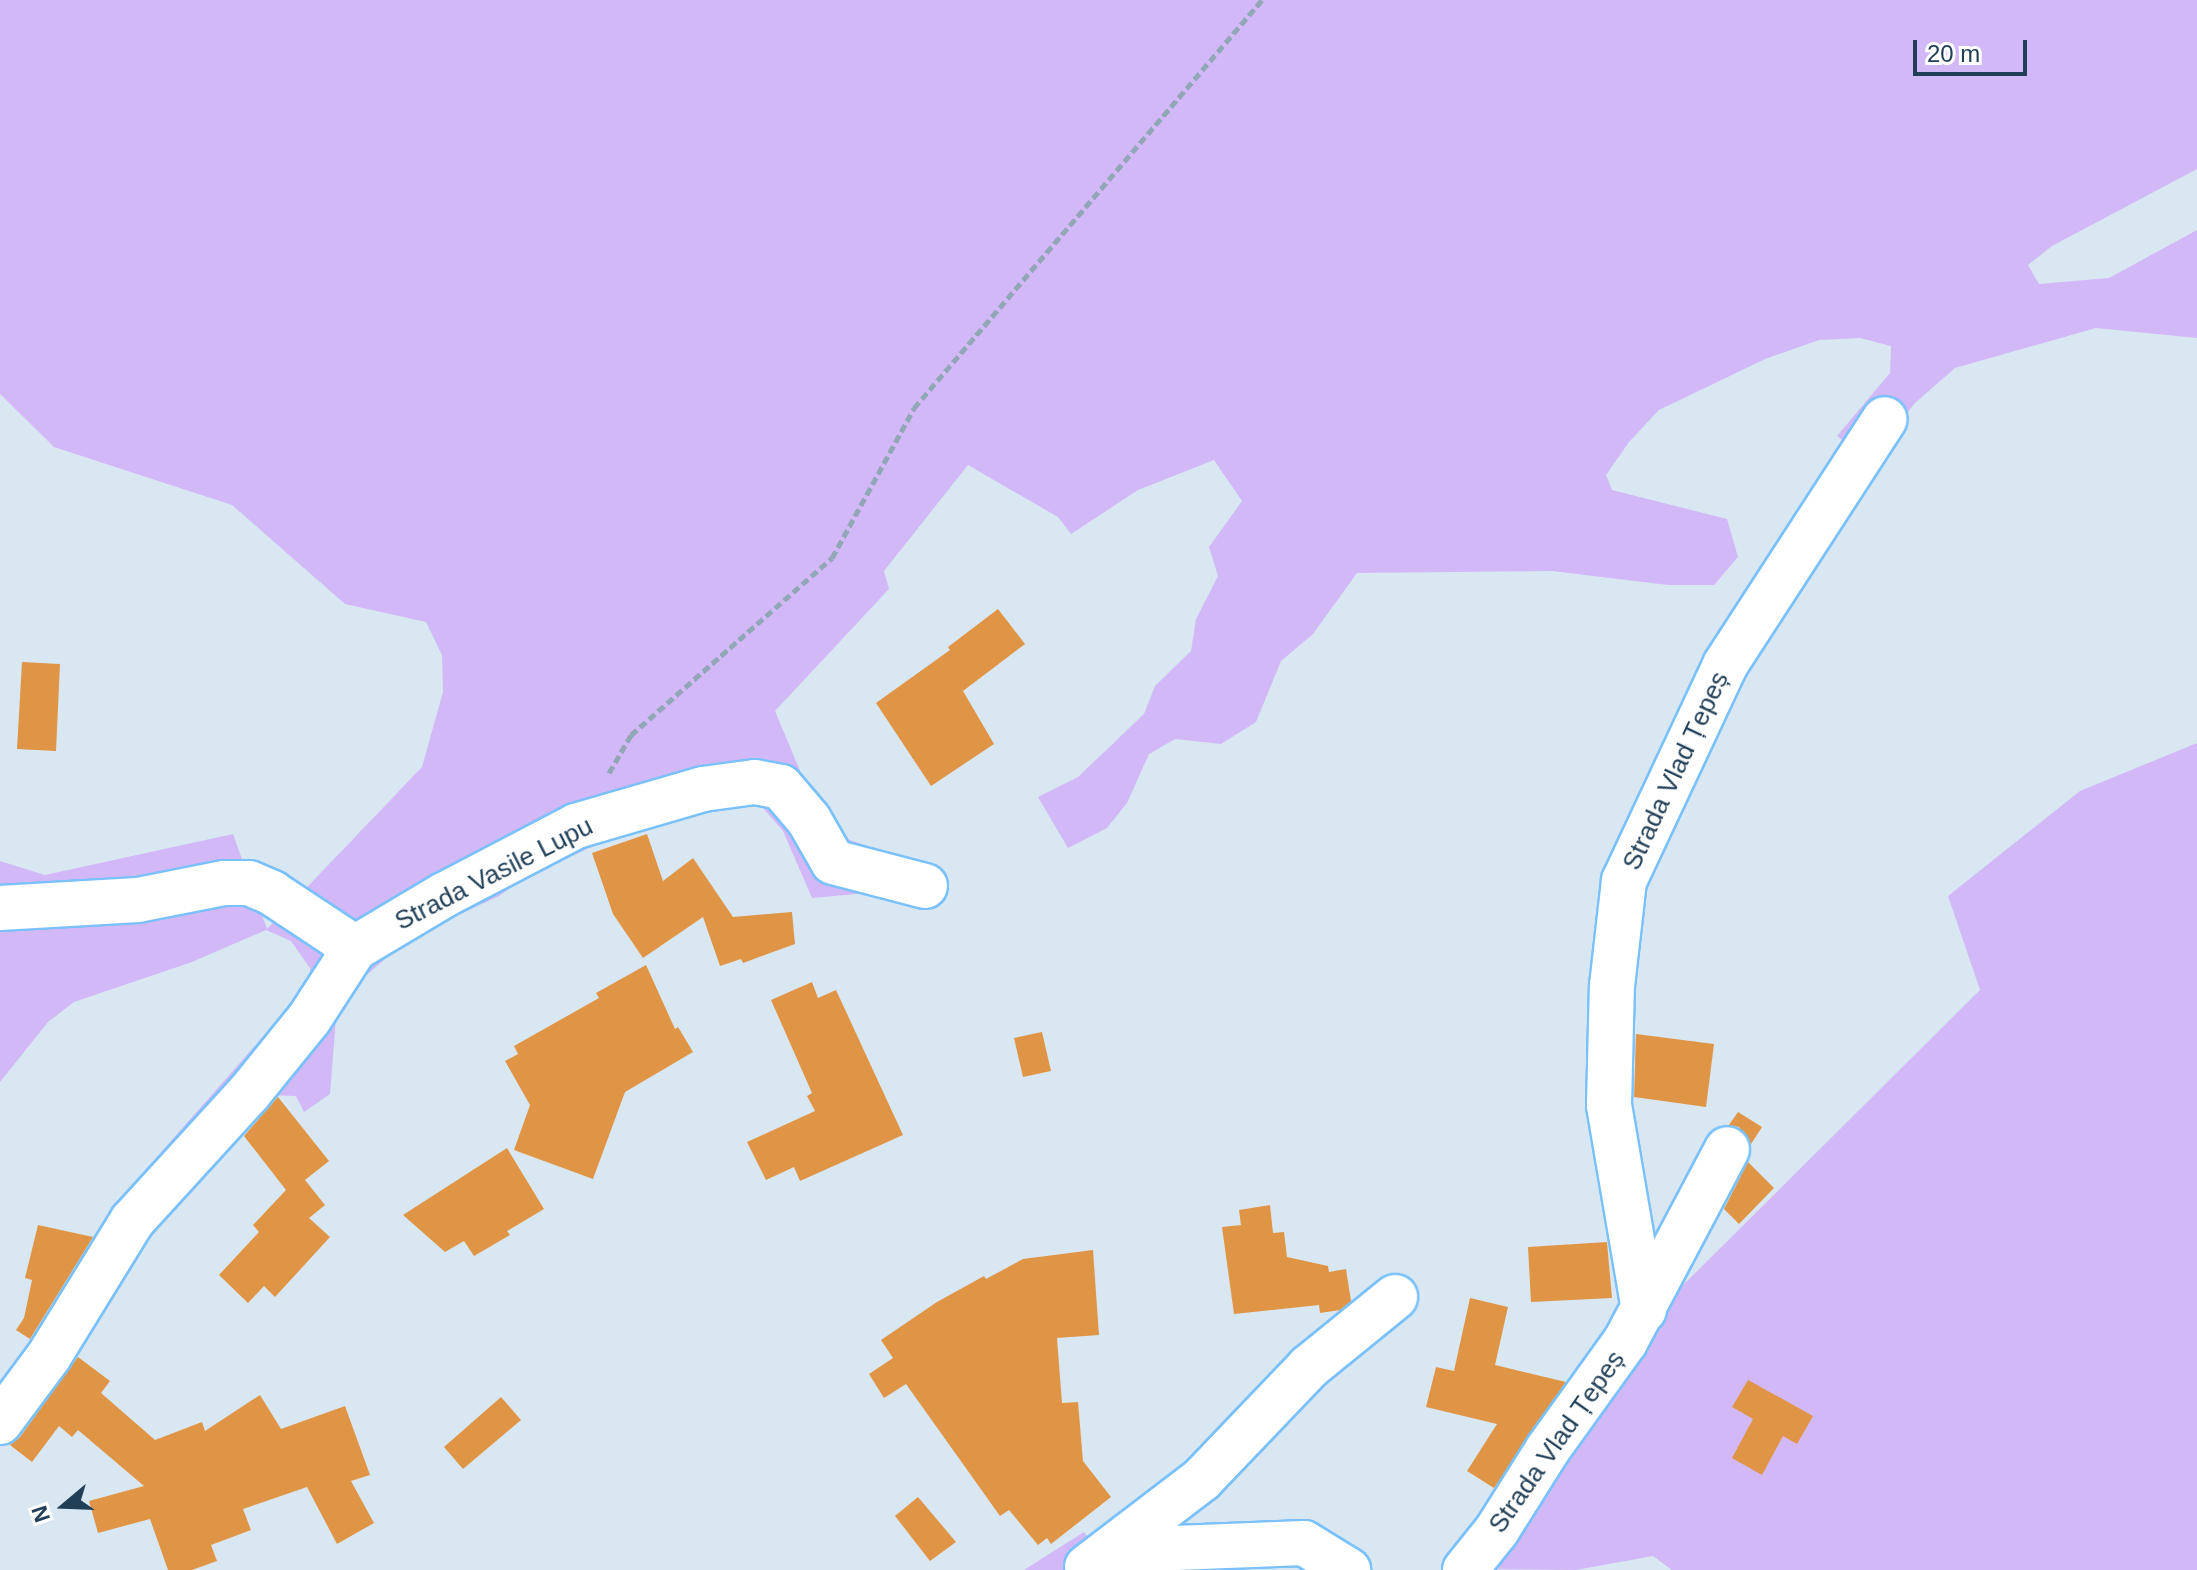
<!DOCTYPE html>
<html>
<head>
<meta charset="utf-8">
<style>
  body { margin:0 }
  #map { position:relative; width:2197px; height:1570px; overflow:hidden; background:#d9e7f3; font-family:Helvetica,sans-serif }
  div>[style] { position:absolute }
  .green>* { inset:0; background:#d3b8f7 }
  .building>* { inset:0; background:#e09546 }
  .path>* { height:5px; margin-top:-2.5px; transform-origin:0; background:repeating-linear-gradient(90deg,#91a6b6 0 8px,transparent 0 12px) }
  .roads { filter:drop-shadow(2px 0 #7ac1fb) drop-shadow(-2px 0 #7ac1fb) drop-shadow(0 2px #7ac1fb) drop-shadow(0 -2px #7ac1fb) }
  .minor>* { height:44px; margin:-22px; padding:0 22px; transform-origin:22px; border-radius:22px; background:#fff }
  span { translate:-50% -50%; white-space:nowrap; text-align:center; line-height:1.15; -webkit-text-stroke:6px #fff; paint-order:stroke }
  .street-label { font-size:26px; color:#213f57 }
  .north { position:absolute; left:24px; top:1466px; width:80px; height:80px; -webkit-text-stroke:6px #fff; paint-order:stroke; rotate:251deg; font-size:22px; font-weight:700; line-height:32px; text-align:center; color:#213f57 }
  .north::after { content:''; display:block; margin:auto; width:28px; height:36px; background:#213f57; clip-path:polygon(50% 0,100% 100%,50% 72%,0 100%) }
  .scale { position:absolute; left:1913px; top:40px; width:114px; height:36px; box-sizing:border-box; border:4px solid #213f57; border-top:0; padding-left:10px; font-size:24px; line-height:28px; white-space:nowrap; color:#213f57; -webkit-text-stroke:6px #fff; paint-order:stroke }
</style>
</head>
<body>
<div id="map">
  <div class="green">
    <div style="clip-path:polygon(0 0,2197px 0,2197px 169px,2052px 246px,2028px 265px,2039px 284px,2109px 278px,2197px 230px,2197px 338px,2096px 328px,1955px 368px,1915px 403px,1869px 460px,1837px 436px,1890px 373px,1891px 346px,1860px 338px,1819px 340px,1765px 359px,1659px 410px,1629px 442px,1606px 475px,1612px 490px,1727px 519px,1738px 557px,1714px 585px,1668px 585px,1552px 571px,1357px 573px,1313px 634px,1281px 661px,1256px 722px,1221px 744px,1175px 739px,1149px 754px,1127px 803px,1107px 828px,1068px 848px,1038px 797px,1078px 777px,1144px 714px,1155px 686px,1191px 651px,1196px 619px,1218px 576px,1209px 547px,1242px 501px,1214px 460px,1138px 490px,1071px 534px,1058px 517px,968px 465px,884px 571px,889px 589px,775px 711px,814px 804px,847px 839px,884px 852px,879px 892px,812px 898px,783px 831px,755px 799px,615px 836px,523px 879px,499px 896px,411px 937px,356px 984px,336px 1018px,330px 1094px,304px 1112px,296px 1096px,268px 1095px,150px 1223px,127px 1191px,310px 983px,310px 968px,291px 941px,266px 930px,192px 962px,74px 1002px,48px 1022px,0 1082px,0 861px,45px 875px,233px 834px,267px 929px,422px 767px,443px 692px,442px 655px,426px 622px,345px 604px,232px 505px,54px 447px,0 394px)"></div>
    <div style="clip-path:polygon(2197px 743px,2197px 1570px,1672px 1570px,1653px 1556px,1576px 1570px,1486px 1569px,1677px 1291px,1980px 990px,1948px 896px,2080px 791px)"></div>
    <div style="clip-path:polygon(1084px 1532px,1114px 1570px,1024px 1570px)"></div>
  </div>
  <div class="building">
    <div style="clip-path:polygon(998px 609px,1025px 644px,963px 691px,994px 744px,931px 786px,876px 703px,950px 650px,948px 647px)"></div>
    <div style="clip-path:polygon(22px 662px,60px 664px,56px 751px,17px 749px)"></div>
    <div style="clip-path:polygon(647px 834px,663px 881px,693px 858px,733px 917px,792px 912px,795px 944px,743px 963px,741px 959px,720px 966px,703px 917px,643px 958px,613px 914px,592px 853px)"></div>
    <div style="clip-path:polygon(646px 965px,675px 1029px,678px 1027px,693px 1052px,625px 1092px,593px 1179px,514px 1150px,530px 1105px,505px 1061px,518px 1054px,514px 1046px,599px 998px,596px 993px)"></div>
    <div style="clip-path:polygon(812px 982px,818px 998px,836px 990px,903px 1135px,800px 1181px,794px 1167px,766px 1180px,747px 1142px,815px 1111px,807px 1096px,812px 1093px,771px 1000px)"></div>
    <div style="clip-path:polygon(1042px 1032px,1051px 1071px,1023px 1077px,1014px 1038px)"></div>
    <div style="clip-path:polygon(1636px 1034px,1714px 1044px,1706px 1107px,1634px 1097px)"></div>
    <div style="clip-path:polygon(278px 1097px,329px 1161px,305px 1180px,325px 1205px,309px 1218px,330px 1237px,275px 1297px,264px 1286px,248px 1303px,219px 1275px,259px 1232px,253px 1225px,286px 1190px,244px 1136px)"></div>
    <div style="clip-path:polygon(1738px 1112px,1762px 1127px,1751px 1144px,1739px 1127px,1729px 1125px)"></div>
    <div style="clip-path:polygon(507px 1148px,544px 1209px,507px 1231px,510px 1235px,474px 1256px,464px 1241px,445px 1252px,403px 1215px)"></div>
    <div style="clip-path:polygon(1748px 1162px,1774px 1188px,1739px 1224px,1724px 1209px)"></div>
    <div style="clip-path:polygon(1270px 1205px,1273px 1233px,1284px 1232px,1287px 1257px,1328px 1266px,1329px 1272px,1346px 1269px,1351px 1301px,1340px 1310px,1320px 1313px,1319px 1305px,1234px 1314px,1222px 1227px,1241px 1225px,1239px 1210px)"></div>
    <div style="clip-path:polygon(38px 1225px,93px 1237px,30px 1339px,16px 1330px,24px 1318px,32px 1280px,25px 1278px)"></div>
    <div style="clip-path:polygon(1607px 1242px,1612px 1298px,1531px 1302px,1528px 1247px)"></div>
    <div style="clip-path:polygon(1093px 1250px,1099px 1335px,1057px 1338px,1062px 1403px,1078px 1402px,1083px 1461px,1111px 1497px,1051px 1544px,1047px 1538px,1038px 1545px,1009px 1510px,1000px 1516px,906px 1384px,884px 1398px,869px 1374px,893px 1358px,881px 1340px,937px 1302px,984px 1276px,986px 1279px,1023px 1259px)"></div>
    <div style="clip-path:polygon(1470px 1298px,1508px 1307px,1495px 1365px,1566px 1382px,1494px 1488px,1467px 1471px,1497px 1424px,1426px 1407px,1436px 1367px,1454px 1371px)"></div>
    <div style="clip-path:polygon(78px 1357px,110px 1381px,101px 1393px,155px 1440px,202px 1422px,205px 1431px,260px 1395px,281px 1429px,345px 1406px,370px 1475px,351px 1481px,374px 1523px,337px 1544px,307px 1487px,243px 1509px,251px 1530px,211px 1545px,217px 1561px,192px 1570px,168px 1570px,150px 1519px,98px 1533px,89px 1501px,144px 1486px,78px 1430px,72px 1437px,59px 1426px,32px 1462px,10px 1445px,20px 1437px)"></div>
    <div style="clip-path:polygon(1748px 1380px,1813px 1416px,1797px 1444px,1783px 1436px,1762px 1475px,1732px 1458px,1753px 1419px,1732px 1407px)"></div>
    <div style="clip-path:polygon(501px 1397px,521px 1420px,463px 1469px,444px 1447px)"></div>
    <div style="clip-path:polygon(918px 1497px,956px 1542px,930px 1561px,895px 1516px)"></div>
  </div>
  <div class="path">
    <div style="left:609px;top:773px;width:44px;rotate:-59.9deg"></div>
    <div style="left:631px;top:735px;width:268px;rotate:-41.4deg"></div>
    <div style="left:832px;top:558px;width:171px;rotate:-61.3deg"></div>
    <div style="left:914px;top:408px;width:536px;rotate:-49.54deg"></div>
  </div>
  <div class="roads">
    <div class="minor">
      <div style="left:0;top:908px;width:138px;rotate:-3.3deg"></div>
      <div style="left:138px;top:900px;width:88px;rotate:-11.2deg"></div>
      <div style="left:224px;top:883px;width:25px"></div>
      <div style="left:249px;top:883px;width:25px;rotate:23deg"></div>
      <div style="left:272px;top:893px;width:100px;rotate:33.5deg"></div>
      <div style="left:1644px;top:1310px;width:208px;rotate:-99.7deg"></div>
      <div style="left:1609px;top:1105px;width:119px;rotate:-88.6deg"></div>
      <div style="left:1612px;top:986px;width:106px;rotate:-83.5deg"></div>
      <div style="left:1624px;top:881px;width:238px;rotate:-64.9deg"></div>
      <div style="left:1725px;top:665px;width:293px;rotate:-57deg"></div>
      <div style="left:0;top:1422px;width:82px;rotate:-53.4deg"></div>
      <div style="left:49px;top:1356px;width:158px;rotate:-58.4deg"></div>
      <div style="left:132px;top:1221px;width:173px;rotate:-47.6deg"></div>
      <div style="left:249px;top:1093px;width:95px;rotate:-51deg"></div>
      <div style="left:309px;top:1019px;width:85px;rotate:-57.1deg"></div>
      <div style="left:355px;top:948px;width:104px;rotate:-30.8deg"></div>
      <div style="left:444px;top:895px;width:149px;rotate:-27.6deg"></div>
      <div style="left:576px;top:826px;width:132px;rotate:-16.2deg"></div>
      <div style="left:703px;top:789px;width:52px;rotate:-7.7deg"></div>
      <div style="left:755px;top:782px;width:26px;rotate:11deg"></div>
      <div style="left:781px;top:787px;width:43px;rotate:49.7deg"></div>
      <div style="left:809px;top:820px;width:48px;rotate:60.3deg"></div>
      <div style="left:833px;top:862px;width:95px;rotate:14.6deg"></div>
      <div style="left:1100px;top:1564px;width:77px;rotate:-12deg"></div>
      <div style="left:1175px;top:1548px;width:129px;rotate:-2.2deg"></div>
      <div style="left:1304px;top:1543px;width:52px;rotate:31.5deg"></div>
      <div style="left:1087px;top:1567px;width:145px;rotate:-37.4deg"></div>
      <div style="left:1202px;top:1479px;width:155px;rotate:-46.3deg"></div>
      <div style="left:1309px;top:1367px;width:111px;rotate:-39.1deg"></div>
      <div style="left:1465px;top:1570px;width:51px;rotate:-51.3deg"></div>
      <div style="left:1497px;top:1530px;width:96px;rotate:-57.8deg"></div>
      <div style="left:1548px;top:1449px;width:132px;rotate:-54.3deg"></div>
      <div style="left:1625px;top:1342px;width:218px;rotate:-62.1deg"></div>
    </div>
  </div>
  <div class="street-label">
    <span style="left:1676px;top:771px;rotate:-65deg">Strada Vlad Țepeș</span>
    <span style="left:494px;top:874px;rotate:-27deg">Strada Vasile Lupu</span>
    <span style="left:1557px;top:1442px;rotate:-55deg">Strada Vlad Țepeș</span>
  </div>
  <div class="north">N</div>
  <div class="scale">20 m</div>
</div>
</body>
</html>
